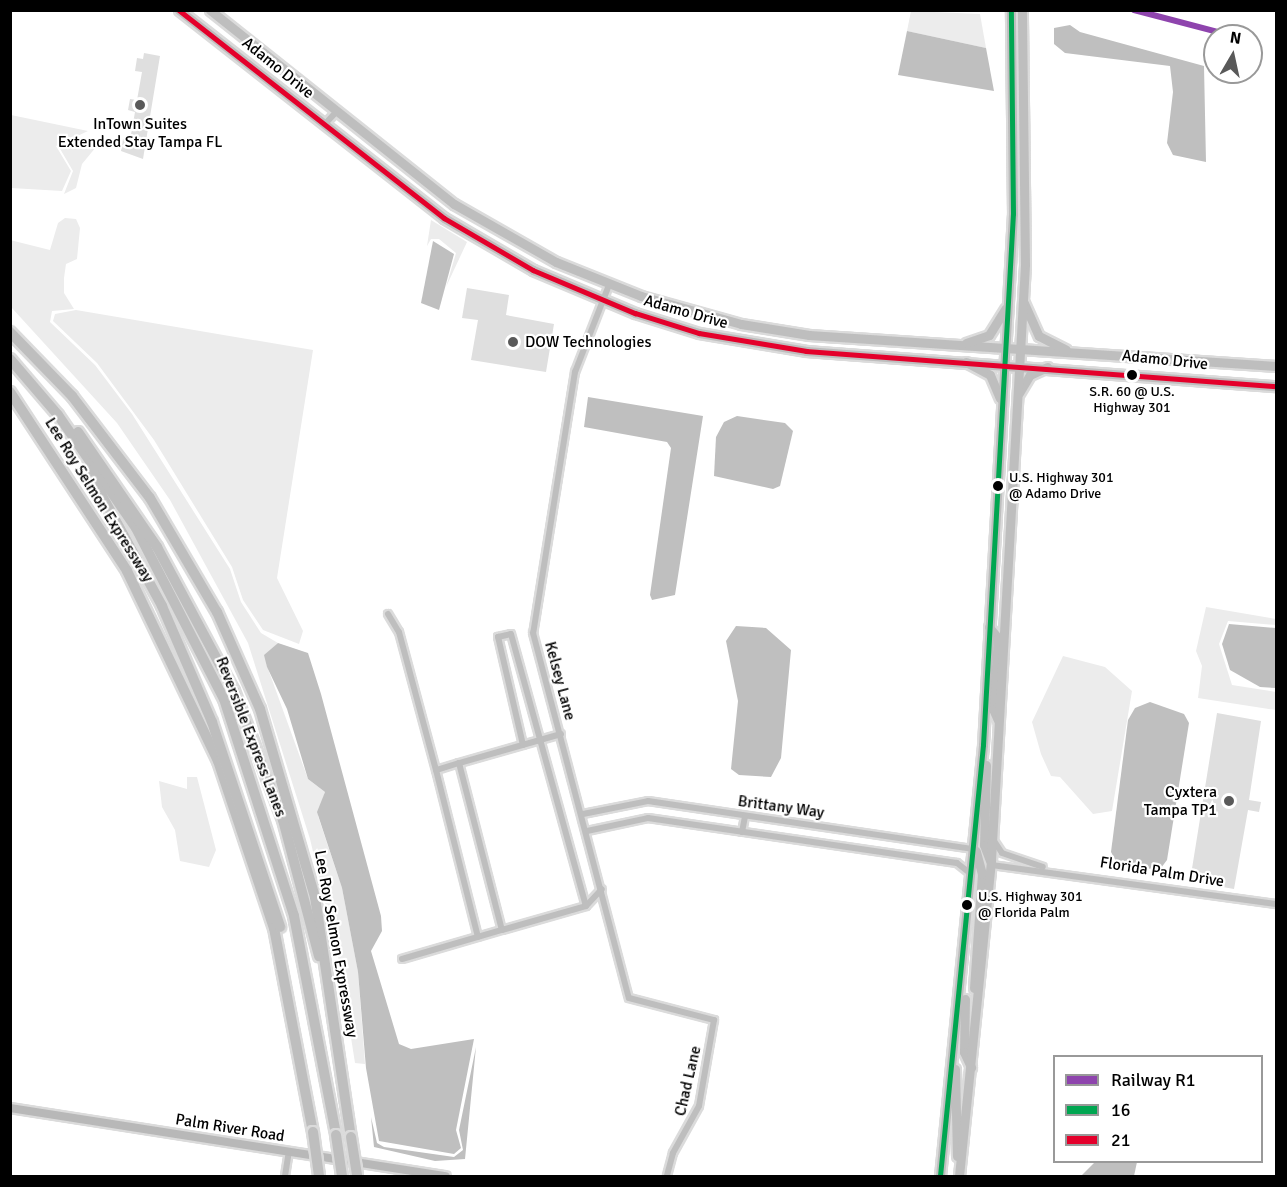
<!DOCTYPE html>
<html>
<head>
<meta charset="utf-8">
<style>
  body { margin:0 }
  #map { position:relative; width:1287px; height:1187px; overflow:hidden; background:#fff; font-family:Signika,sans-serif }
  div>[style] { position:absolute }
  .green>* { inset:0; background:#ececec }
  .water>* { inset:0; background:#bfbfbf }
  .building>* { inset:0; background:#dfdfdf }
  .roads { filter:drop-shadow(2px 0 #dbdbdb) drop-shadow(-2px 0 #dbdbdb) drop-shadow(0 2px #dbdbdb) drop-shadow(0 -2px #dbdbdb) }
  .street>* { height:6px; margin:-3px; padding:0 3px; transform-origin:3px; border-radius:3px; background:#bebebe }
  .secondary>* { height:8px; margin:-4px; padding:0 4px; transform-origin:4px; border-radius:4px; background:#b8b8b8 }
  .primary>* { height:9px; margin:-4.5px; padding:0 4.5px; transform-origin:4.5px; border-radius:4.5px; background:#bebebe }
  .highway>* { height:10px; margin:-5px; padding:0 5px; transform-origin:5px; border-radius:5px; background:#bebebe }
  .bridges { filter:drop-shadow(2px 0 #dbdbdb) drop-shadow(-2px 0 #dbdbdb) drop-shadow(0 2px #dbdbdb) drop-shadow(0 -2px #dbdbdb) }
  .highway-bridge>* { height:10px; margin:-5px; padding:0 5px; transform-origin:5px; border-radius:5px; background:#bebebe }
  .bus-1>* { height:4.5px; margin:-2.25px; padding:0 2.25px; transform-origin:2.25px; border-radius:2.25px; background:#00a651 }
  .bus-2>* { height:4.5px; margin:-2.25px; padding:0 2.25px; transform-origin:2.25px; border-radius:2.25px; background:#e4002b }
  .rail-1>* { height:6px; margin:-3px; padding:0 3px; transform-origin:3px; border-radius:3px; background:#8e44ad }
  .dots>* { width:16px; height:16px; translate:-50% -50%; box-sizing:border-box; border:3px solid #fff; border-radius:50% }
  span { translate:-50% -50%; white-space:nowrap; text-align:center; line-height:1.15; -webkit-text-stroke:4.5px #fff; paint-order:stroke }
  .bus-label { font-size:14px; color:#000 }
  .left { translate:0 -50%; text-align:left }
  .street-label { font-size:16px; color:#000 }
  .poi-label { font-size:16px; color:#000 }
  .right { translate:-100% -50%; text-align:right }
  .frame { position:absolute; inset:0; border:12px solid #000; pointer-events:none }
  .legend { position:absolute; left:1053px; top:1055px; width:210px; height:108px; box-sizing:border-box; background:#fff; border:2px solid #999; margin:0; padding:8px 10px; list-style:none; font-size:18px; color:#000 }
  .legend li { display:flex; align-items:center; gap:12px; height:30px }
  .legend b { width:30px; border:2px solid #999 }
  .north { position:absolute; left:1203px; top:24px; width:60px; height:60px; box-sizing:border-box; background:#fff; border:2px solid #999; border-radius:50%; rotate:9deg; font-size:16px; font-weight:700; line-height:24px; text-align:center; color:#000 }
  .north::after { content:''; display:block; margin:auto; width:21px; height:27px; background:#595959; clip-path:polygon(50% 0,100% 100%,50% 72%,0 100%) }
</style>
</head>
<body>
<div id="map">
  <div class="green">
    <div style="clip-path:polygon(911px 11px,980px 14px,986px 48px,907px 31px)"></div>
    <div style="clip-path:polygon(11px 115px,88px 131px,56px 146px,71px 171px,62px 191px,11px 188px)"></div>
    <div style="clip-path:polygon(85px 138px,101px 141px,82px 164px,76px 188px,64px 194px,73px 171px,59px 147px)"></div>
    <div style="clip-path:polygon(65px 218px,76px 219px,80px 228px,77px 259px,66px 264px,64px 278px,64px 293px,74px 309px,52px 311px,50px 322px,95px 365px,132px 414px,230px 569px,241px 602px,261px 633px,278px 643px,265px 655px,267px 666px,308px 779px,325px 792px,318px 816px,342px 888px,358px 972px,365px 1064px,355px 1063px,339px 961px,310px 839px,248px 643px,170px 500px,117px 423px,11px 307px,10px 240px,50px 250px,58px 223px)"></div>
    <div style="clip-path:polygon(431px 220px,467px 242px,446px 287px,456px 253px,439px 239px,431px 239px,427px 246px,422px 278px)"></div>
    <div style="clip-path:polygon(76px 310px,313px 350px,277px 578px,303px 631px,299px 644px,263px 630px,243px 600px,232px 567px,154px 440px,97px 363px,53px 321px,55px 314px)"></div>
    <div style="clip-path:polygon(1206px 607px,1276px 619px,1276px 625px,1228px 621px,1219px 644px,1232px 685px,1276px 692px,1276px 710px,1198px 698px,1202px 666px,1196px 651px)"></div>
    <div style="clip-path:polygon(1063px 656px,1105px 667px,1132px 691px,1112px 811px,1093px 814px,1060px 777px,1051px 776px,1041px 754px,1032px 722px)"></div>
    <div style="clip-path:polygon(187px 777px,197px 777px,216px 850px,209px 867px,180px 861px,175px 830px,162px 807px,159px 781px,187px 789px)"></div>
  </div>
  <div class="water">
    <div style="clip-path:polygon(1070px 25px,1080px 32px,1204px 66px,1206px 162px,1173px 155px,1167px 143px,1173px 92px,1170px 66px,1065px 53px,1054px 44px,1054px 28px)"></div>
    <div style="clip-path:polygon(907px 31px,986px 48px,994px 91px,898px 75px)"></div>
    <div style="clip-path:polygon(433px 241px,454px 254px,439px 310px,421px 303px)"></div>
    <div style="clip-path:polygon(588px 397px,703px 416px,675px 595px,652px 600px,650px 595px,671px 448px,667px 442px,584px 427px)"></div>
    <div style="clip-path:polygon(737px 416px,785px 423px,793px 431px,780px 486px,773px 489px,714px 476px,716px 437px,724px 422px)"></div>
    <div style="clip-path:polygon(1229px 624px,1276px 628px,1276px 688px,1260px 687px,1230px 670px,1222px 644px)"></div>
    <div style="clip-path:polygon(736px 626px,766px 628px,791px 650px,781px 758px,771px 777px,739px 775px,731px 769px,738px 701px,726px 641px)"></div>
    <div style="clip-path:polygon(278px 643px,308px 653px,321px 694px,381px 916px,382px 931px,371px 951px,399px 1044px,411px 1049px,474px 1039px,456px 1130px,461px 1148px,454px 1154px,379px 1141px,366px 1068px,358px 972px,342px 888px,317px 812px,325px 792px,308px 779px,287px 709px,267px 667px,264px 655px)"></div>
    <div style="clip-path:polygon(1150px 702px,1184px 714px,1189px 723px,1167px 860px,1161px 868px,1144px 869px,1117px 863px,1111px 852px,1128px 720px,1135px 708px)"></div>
    <div style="clip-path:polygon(476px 1047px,465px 1159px,435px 1161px,374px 1147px,371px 1117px,377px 1143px,384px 1147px,454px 1157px,463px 1150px,459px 1130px)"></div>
    <div style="clip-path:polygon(1095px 1162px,1137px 1162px,1134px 1176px,1081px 1176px)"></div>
  </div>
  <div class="building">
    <div style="clip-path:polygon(144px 53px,160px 56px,143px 159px,121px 151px,123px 139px,130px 140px,135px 112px,128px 110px,130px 99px,137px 100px,142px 72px,135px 71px,137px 58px,143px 59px)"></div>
    <div style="clip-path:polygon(467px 288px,509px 295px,506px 315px,554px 324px,546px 372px,471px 360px,478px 320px,462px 318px)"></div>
    <div style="clip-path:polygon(1217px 713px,1261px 721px,1249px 800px,1261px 802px,1259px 812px,1248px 810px,1234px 889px,1190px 881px)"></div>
  </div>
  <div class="roads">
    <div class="street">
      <div style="left:324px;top:125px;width:18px;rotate:-47deg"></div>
      <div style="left:609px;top:285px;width:93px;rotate:111.3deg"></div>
      <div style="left:575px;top:372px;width:264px;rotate:99.1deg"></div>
      <div style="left:533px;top:633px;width:377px;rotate:75.3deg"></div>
      <div style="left:629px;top:998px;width:88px;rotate:14.5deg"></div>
      <div style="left:714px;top:1020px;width:87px;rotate:99.9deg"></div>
      <div style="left:699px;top:1106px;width:54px;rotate:119deg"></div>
      <div style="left:673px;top:1153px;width:24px;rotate:105deg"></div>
      <div style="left:388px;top:614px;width:21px;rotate:59deg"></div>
      <div style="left:399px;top:632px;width:143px;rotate:75deg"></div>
      <div style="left:561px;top:734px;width:106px;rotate:164.1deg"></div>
      <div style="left:459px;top:763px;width:172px;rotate:75.6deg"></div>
      <div style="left:502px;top:930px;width:87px;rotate:-15.9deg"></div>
      <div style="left:586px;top:906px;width:23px;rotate:-47deg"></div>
      <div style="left:523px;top:745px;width:111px;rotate:-103deg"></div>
      <div style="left:498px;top:637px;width:13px;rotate:-13deg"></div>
      <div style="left:511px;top:634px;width:282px;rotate:74.6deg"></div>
      <div style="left:459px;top:763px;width:24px;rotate:163deg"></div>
      <div style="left:436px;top:770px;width:172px;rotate:75.9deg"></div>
      <div style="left:583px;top:814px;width:66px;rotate:-11.3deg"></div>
      <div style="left:648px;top:801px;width:331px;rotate:8.4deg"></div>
      <div style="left:587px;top:831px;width:62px;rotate:-12deg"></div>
      <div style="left:648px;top:818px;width:312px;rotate:8.3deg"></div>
      <div style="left:957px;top:863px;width:18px;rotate:38deg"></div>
      <div style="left:742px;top:832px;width:16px;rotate:-79deg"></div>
      <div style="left:994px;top:841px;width:14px;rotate:56deg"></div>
      <div style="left:1002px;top:853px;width:43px;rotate:18.9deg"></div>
      <div style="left:991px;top:865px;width:288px;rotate:7.8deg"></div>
      <div style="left:402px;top:959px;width:104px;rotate:-16.2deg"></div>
      <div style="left:285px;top:1176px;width:24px;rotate:-81deg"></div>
    </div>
    <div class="secondary">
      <div style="left:10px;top:1108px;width:441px;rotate:8.9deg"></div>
    </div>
    <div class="primary">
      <div style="left:179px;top:10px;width:337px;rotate:38.1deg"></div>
      <div style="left:444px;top:218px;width:103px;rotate:30.3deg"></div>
      <div style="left:533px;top:270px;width:111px;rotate:22.9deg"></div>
      <div style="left:635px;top:313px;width:67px;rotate:17.4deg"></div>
      <div style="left:699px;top:333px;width:109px;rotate:9.5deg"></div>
      <div style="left:806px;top:351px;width:471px;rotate:4.3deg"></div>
      <div style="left:210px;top:10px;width:312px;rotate:38.5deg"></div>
      <div style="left:454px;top:204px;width:117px;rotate:29.6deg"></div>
      <div style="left:556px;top:262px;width:92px;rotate:21.8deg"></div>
      <div style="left:641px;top:296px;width:104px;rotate:15.6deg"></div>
      <div style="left:741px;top:324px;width:69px;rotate:9.2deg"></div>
      <div style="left:809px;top:335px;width:468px;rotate:3.8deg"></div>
      <div style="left:1024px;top:303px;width:36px;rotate:66deg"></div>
      <div style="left:1039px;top:336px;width:30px;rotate:27deg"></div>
      <div style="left:966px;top:343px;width:24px;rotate:-19deg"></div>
      <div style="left:989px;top:335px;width:31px;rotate:-58deg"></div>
      <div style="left:966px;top:362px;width:27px;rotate:28deg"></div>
      <div style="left:990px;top:375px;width:25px;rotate:67deg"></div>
      <div style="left:1019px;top:393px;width:21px;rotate:-59deg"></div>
      <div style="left:1030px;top:375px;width:19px;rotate:-25deg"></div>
      <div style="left:989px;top:627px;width:14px;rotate:51deg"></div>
      <div style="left:998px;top:638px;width:71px;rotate:94deg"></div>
      <div style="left:993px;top:709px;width:12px;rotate:66deg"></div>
      <div style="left:986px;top:765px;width:80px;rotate:91.4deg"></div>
      <div style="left:984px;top:845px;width:17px;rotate:69deg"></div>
      <div style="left:974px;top:988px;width:114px;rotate:-86deg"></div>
      <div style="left:982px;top:874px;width:24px;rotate:-105deg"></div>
      <div style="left:965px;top:999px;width:53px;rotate:91.1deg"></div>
      <div style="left:964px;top:1052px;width:17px;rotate:65deg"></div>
      <div style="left:955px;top:1069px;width:87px;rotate:88.7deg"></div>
      <div style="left:940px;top:1176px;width:433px;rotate:-84.3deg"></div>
      <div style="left:983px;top:745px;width:532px;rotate:-86.77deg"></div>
      <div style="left:1013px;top:214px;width:204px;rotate:-90.6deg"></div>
      <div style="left:959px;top:1176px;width:318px;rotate:-84.2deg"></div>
      <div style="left:991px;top:860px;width:597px;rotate:-86.73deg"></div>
      <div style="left:1025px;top:264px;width:254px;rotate:-90.7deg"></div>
    </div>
    <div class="highway">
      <div style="left:10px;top:332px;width:89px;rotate:45.9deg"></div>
      <div style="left:72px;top:396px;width:128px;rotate:52.6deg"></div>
      <div style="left:150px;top:498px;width:132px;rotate:59.6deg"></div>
      <div style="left:217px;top:612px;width:106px;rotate:66.1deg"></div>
      <div style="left:260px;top:709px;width:196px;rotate:73.7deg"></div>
      <div style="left:315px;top:897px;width:243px;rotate:81.5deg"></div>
      <div style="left:10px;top:359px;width:74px;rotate:49.4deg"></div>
      <div style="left:58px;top:415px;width:137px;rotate:55.4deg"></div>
      <div style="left:136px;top:528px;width:192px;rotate:62.8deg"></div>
      <div style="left:224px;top:699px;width:228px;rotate:72.1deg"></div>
      <div style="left:294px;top:916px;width:223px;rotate:79.1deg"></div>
      <div style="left:10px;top:392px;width:214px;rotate:56.8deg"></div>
      <div style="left:127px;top:571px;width:211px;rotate:64.4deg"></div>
      <div style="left:218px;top:761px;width:176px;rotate:71.5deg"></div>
      <div style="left:274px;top:928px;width:208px;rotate:79.2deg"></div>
      <div style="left:78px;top:432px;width:140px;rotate:55.5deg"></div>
      <div style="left:157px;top:547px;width:163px;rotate:61.9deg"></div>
      <div style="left:234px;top:691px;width:138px;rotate:69.2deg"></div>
      <div style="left:283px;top:820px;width:141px;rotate:75.2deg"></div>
      <div style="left:88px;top:470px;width:155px;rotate:61.4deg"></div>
      <div style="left:162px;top:606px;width:126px;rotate:66.7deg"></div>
      <div style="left:212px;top:722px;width:216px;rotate:71.6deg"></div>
    </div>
  </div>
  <div class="bridges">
    <div class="highway-bridge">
      <div style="left:313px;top:1132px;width:44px;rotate:82.2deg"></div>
      <div style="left:336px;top:1135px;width:41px;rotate:81.7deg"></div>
      <div style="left:351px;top:1137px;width:39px;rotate:81deg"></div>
    </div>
  </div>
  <div class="bus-1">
    <div style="left:940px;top:1176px;width:433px;rotate:-84.3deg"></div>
    <div style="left:983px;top:745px;width:532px;rotate:-86.77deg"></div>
    <div style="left:1013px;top:214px;width:204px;rotate:-90.6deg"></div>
  </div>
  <div class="bus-2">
    <div style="left:179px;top:10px;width:337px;rotate:38.1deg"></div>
    <div style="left:444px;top:218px;width:103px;rotate:30.3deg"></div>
    <div style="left:533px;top:270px;width:111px;rotate:22.9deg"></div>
    <div style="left:635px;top:313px;width:67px;rotate:17.4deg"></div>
    <div style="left:699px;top:333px;width:109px;rotate:9.5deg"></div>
    <div style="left:806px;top:351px;width:471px;rotate:4.3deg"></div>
  </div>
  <div class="rail-1">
    <div style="left:1134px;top:10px;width:102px;rotate:14.7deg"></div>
  </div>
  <div class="dots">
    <div style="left:140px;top:105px;background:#595959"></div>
    <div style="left:513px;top:342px;background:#595959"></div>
    <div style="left:1132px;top:375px;background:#000"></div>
    <div style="left:998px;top:486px;background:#000"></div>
    <div style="left:1229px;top:801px;background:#595959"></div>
    <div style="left:967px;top:905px;background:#000"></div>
  </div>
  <div class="bus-label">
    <span style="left:1132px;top:400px">S.R. 60 @ U.S.<br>Highway 301</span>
    <span class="left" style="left:1009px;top:486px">U.S. Highway 301<br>@ Adamo Drive</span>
    <span class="left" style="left:978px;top:905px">U.S. Highway 301<br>@ Florida Palm</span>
  </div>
  <div class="street-label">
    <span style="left:278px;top:68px;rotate:39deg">Adamo Drive</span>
    <span style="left:686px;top:312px;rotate:16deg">Adamo Drive</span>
    <span style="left:1165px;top:360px;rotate:6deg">Adamo Drive</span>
    <span style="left:99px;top:500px;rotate:58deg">Lee Roy Selmon Expressway</span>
    <span style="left:560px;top:681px;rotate:75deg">Kelsey Lane</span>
    <span style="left:251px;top:737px;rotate:69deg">Reversible Express Lanes</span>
    <span style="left:781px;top:807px;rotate:8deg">Brittany Way</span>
    <span style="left:1162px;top:872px;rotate:9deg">Florida Palm Drive</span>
    <span style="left:336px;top:944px;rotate:80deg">Lee Roy Selmon Expressway</span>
    <span style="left:688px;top:1081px;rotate:-77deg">Chad Lane</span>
    <span style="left:230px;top:1128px;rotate:9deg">Palm River Road</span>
  </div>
  <div class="poi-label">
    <span style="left:140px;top:133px">InTown Suites<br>Extended Stay Tampa FL</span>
    <span class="left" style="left:525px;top:342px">DOW Technologies</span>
    <span class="right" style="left:1217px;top:801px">Cyxtera<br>Tampa TP1</span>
  </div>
  <div class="frame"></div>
  <ul class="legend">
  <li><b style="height:8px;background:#8e44ad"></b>Railway R1</li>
  <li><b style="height:8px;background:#00a651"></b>16</li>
  <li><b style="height:8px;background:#e4002b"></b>21</li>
  </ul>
  <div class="north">N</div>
</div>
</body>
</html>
